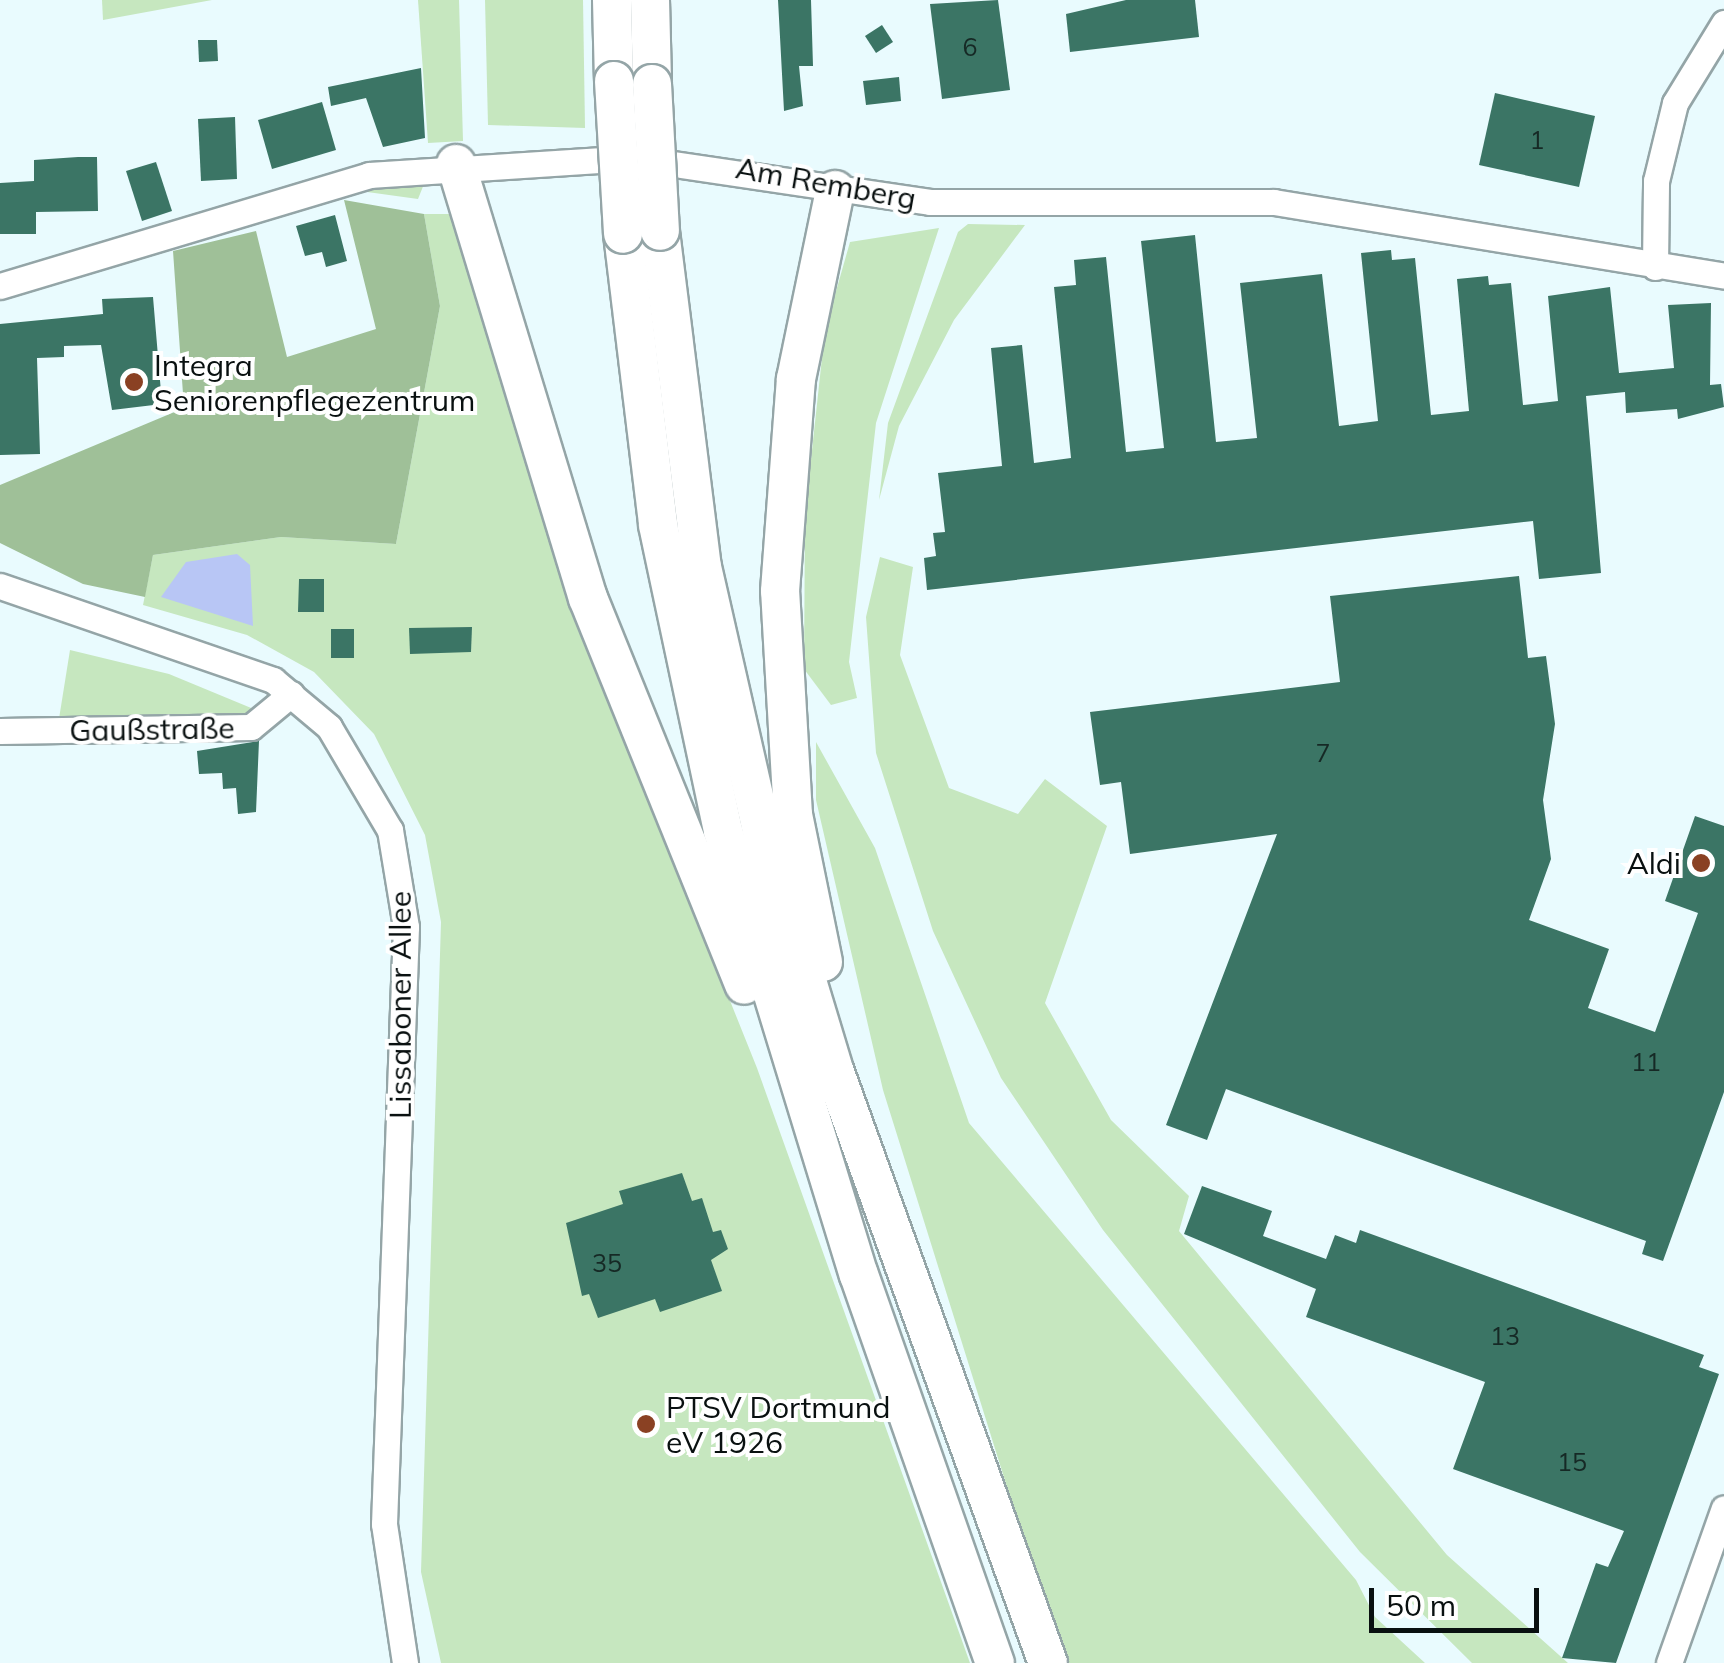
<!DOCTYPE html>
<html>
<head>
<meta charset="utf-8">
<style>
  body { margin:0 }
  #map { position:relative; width:1724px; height:1663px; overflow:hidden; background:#e9fbfe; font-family:Mulish,sans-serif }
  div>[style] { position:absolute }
  .green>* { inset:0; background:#c6e7bf }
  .forest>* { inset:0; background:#9fc098 }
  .water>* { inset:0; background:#b8c6f5 }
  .building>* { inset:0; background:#3b7565 }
  .roads { filter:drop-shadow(2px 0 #94a5a7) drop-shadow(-2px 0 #94a5a7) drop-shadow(0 2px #94a5a7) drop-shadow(0 -2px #94a5a7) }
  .minor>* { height:25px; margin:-12.5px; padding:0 12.5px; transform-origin:12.5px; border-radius:12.5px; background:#fff }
  .highway>* { height:38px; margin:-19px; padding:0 19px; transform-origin:19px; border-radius:19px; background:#fff }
  .bridges { filter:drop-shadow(2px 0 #94a5a7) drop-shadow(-2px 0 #94a5a7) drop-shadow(0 2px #94a5a7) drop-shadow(0 -2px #94a5a7) }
  .highway-bridge>* { height:38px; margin:-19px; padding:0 19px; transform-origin:19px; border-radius:19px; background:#fff }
  .dots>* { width:28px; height:28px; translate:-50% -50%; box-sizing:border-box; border:5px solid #fff; border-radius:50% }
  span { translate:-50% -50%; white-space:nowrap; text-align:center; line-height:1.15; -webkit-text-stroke:8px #fff; paint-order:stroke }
  .number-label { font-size:25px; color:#162925 }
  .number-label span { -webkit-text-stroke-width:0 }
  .street-label { font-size:30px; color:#091010 }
  .poi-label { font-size:30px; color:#091010 }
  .left { translate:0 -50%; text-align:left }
  .right { translate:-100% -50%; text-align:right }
  .scale { position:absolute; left:1369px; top:1588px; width:170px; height:45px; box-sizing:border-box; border:5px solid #091010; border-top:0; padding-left:12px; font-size:30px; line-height:35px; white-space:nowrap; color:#091010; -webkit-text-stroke:8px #fff; paint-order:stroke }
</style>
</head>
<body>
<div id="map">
  <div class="green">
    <div style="clip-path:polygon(102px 0,212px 0,103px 20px)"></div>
    <div style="clip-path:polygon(418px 0,459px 0,463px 141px,428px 143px)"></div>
    <div style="clip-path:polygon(485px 0,583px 0,585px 128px,488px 125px)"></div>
    <div style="clip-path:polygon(424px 184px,418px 199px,360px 191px,393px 186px)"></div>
    <div style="clip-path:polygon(424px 214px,456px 214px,568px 597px,757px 1068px,970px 1663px,441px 1663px,421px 1572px,441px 922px,425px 835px,374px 734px,314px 672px,247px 635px,143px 605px,153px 555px,281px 537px,396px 544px,440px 306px)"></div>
    <div style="clip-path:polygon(968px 224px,1025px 225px,954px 320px,899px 426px,879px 500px,888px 423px,958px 232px)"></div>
    <div style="clip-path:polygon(939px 228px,876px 423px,849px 662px,857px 698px,831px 705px,804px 669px,805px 515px,825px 330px,850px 242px)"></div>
    <div style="clip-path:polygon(880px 557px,913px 567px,900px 655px,949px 788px,1018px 814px,1045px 779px,1107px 826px,1045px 1003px,1111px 1120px,1189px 1196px,1179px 1231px,1447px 1555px,1568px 1663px,1472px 1663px,1360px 1552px,1103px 1230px,1001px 1078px,933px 931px,876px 753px,866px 617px)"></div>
    <div style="clip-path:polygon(70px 650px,169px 674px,261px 712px,58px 725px)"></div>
    <div style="clip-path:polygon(816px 742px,875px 848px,969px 1123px,1356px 1580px,1375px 1617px,1425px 1663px,1062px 1663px,883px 1090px,816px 800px)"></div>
  </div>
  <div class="forest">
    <div style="clip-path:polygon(344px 200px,424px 214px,440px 306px,396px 544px,281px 537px,153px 555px,145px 597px,83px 584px,0 543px,0 485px,184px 408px,173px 251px,256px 231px,287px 357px,376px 329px)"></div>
  </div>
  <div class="water">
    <div style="clip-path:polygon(237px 554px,250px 565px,253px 626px,161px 597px,186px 562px)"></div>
  </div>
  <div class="building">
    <div style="clip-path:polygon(778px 0,811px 0,813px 66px,799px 66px,803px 106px,784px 111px)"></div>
    <div style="clip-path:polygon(998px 0,1010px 90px,942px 99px,930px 4px)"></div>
    <div style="clip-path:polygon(1126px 0,1195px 0,1199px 37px,1070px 52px,1066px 14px)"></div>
    <div style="clip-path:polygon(882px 25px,893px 42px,876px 53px,865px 36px)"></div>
    <div style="clip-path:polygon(198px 40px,217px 40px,218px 61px,199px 62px)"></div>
    <div style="clip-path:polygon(421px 68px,425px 138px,383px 147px,366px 98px,331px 106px,328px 87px)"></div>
    <div style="clip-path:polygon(899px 77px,901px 101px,866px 105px,863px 81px)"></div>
    <div style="clip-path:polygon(1495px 93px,1595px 116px,1579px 187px,1479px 165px)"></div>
    <div style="clip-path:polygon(322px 102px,336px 150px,272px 169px,258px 120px)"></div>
    <div style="clip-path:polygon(235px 117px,237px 179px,201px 181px,198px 119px)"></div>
    <div style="clip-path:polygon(78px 157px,97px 157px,98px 211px,36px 212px,36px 234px,0 234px,0 183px,34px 181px,34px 160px)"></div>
    <div style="clip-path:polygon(156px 162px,172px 211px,142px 221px,126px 171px)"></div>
    <div style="clip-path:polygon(335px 215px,347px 261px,326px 267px,322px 252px,305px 256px,296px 226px)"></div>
    <div style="clip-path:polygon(1195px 235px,1216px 442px,1257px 438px,1240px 283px,1322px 274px,1339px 426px,1378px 421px,1361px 253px,1391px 250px,1392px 260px,1415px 258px,1431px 415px,1469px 411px,1457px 279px,1488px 276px,1489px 285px,1511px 283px,1523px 405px,1558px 401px,1548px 296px,1610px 287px,1619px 373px,1674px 368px,1668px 305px,1711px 303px,1710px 385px,1721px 384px,1724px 407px,1678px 419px,1677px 409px,1626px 413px,1625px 392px,1586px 396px,1601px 573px,1539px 579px,1533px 521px,927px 590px,924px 558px,936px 556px,933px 533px,945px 532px,938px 473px,1002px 466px,991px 348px,1022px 345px,1034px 463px,1071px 458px,1054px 287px,1076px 285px,1074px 260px,1106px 257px,1126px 452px,1164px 448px,1141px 241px)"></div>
    <div style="clip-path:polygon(153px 297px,162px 404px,112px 410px,101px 345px,64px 346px,64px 357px,37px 358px,40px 454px,0 455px,0 324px,103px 314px,102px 299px)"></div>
    <div style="clip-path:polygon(1519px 576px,1528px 658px,1546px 656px,1555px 724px,1543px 800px,1551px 859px,1529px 920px,1609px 949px,1588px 1008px,1655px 1032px,1698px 913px,1665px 901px,1695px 816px,1724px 826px,1724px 1092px,1663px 1261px,1642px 1254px,1646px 1241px,1226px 1089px,1207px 1140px,1166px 1125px,1277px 834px,1130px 854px,1121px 782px,1100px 785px,1090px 712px,1340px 682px,1330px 596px)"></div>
    <div style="clip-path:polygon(299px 579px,324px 579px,324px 612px,298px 612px)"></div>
    <div style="clip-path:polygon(472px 627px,471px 652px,410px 654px,409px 628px)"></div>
    <div style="clip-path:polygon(331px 629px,354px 629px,354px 658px,331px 658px)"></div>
    <div style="clip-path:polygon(259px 741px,256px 812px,238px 814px,236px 788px,223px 789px,222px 773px,199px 774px,197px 751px)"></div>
    <div style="clip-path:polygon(682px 1173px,692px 1201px,702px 1198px,713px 1232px,721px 1230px,728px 1249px,711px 1260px,722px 1291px,660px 1312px,655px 1299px,598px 1318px,589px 1294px,582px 1296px,566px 1223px,623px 1204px,619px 1191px)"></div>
    <div style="clip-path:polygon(1202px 1186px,1272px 1211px,1263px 1236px,1326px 1259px,1335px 1235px,1356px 1243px,1360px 1230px,1704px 1355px,1699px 1367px,1719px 1374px,1616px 1663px,1562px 1658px,1596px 1563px,1608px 1567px,1624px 1531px,1453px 1469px,1485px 1382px,1306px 1317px,1316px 1289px,1184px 1234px)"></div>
  </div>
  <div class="roads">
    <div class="minor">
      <div style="left:1655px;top:267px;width:86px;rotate:-89.3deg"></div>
      <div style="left:1656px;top:181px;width:80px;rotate:-76.3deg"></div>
      <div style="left:1675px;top:103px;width:94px;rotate:-58.5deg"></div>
      <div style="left:0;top:286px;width:385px;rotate:-16.7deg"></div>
      <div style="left:369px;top:175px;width:265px;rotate:-3.7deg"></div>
      <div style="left:633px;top:158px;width:300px;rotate:8.4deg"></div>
      <div style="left:930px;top:202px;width:344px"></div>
      <div style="left:1274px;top:202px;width:456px;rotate:9.3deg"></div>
      <div style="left:0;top:586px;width:289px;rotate:19deg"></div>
      <div style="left:273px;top:680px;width:73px;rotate:40deg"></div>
      <div style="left:329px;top:727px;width:120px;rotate:59.4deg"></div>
      <div style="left:390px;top:830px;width:98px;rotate:80.6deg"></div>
      <div style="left:406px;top:927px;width:597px;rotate:92.11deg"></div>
      <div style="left:384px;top:1524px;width:141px;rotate:81.4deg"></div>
      <div style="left:0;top:731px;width:251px;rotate:-0.9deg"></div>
      <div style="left:251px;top:727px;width:52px;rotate:-39.5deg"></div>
      <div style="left:1669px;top:1663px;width:164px;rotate:-70.5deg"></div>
    </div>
    <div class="highway">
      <div style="left:612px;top:0;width:81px;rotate:88.6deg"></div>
      <div style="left:650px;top:0;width:84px;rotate:88.6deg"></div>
      <div style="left:456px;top:164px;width:454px;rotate:73.1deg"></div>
      <div style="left:588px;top:598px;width:417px;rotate:68deg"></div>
      <div style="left:660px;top:231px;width:339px;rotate:82.9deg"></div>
      <div style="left:702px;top:567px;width:275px;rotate:77.2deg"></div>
      <div style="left:763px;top:835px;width:245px;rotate:73.2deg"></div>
      <div style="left:834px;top:1070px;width:630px;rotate:70.16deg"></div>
      <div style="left:623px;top:234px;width:293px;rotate:83.1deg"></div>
      <div style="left:658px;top:525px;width:313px;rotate:78deg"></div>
      <div style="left:723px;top:831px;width:464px;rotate:73deg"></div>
      <div style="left:859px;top:1275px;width:411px;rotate:70.7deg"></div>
      <div style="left:823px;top:962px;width:150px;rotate:-101.5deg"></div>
      <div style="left:793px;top:815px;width:224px;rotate:-93.3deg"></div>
      <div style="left:780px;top:591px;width:213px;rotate:-85.7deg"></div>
      <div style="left:796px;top:379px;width:193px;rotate:-78.3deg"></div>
    </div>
  </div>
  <div class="bridges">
    <div class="highway-bridge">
      <div style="left:614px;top:81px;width:153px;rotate:86.6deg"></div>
      <div style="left:652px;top:84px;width:147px;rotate:86.9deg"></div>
    </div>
  </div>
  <div class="dots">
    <div style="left:134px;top:382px;background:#8a4123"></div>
    <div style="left:1701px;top:863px;background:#8a4123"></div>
    <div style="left:646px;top:1424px;background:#8a4123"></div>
  </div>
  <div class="number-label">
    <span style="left:970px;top:47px">6</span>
    <span style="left:1537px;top:140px">1</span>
    <span style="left:1323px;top:753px">7</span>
    <span style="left:1646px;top:1062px">11</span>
    <span style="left:607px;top:1263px">35</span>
    <span style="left:1505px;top:1336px">13</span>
    <span style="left:1572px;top:1462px">15</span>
  </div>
  <div class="street-label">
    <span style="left:826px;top:183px;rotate:10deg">Am Remberg</span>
    <span style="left:152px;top:729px;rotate:-1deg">Gaußstraße</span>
    <span style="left:400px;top:1005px;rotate:-90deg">Lissaboner Allee</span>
  </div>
  <div class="poi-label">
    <span class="left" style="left:154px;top:382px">Integra<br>Seniorenpflegezentrum</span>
    <span class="right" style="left:1681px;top:863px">Aldi</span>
    <span class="left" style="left:666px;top:1424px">PTSV Dortmund<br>eV 1926</span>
  </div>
  <div class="scale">50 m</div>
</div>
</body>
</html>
